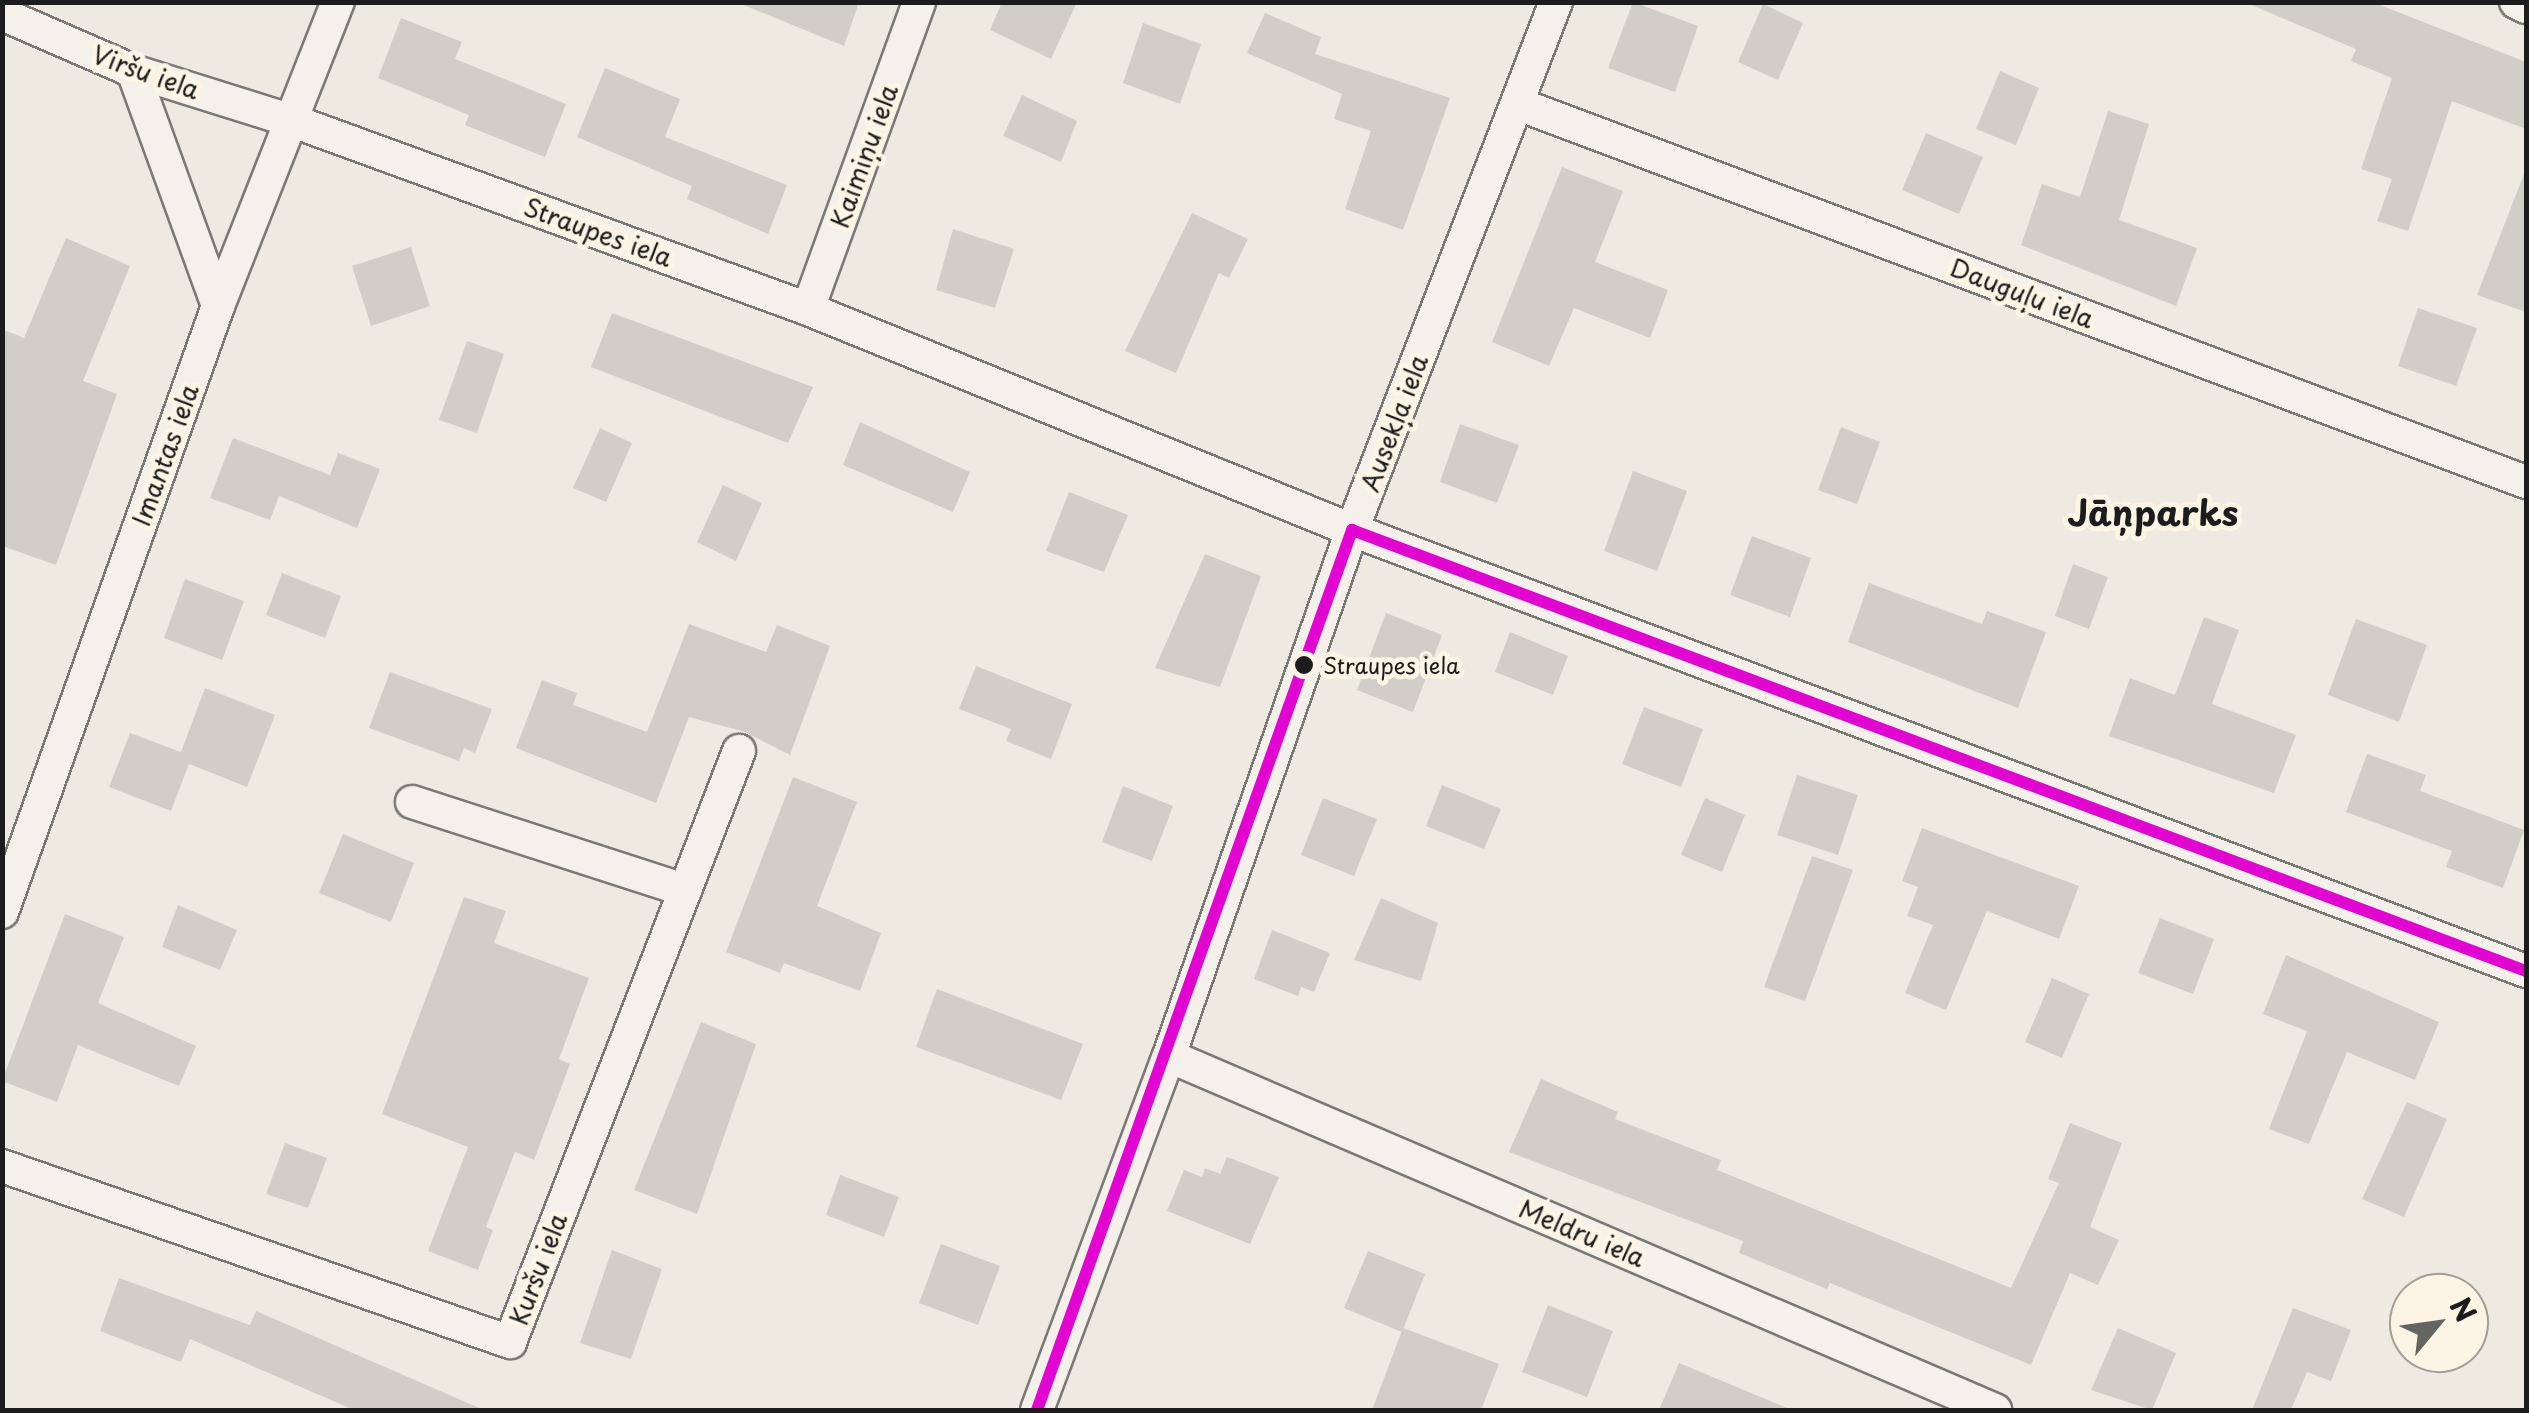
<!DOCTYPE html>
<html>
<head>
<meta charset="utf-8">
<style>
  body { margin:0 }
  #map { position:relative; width:2529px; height:1413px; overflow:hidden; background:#eeeae2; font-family:"Playpen Sans",sans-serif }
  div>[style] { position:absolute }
  .building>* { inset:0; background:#d1cec8 }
  .roads { filter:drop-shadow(2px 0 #7a7975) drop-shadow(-2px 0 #7a7975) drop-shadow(0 2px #7a7975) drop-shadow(0 -2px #7a7975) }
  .minor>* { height:32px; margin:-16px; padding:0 16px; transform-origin:16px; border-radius:16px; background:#f4f1ea }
  .bus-1>* { height:12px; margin:-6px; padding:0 6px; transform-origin:6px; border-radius:6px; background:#e205d1 }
  .dots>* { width:28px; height:28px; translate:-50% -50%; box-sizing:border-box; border:5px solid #fcf5e5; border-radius:50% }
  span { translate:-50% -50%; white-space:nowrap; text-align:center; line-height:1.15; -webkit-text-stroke:10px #fcf5e5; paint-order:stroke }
  .bus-label { font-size:22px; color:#1c1c1c }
  .left { translate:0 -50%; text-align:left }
  .street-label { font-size:25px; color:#1c1c1c }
  .district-label { font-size:35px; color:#1c1c1c; font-weight:700 }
  .frame { position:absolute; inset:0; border:5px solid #1c1c1c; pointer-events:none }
  .north { position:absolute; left:2389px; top:1273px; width:100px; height:100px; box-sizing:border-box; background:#fcf5e5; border:2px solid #a29e95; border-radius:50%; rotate:61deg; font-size:28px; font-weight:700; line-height:40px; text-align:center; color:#1c1c1c }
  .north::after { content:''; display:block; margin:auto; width:35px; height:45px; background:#666461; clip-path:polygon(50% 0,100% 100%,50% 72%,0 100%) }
</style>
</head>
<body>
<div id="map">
  <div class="building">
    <div style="clip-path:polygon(736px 2px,859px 2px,844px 46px)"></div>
    <div style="clip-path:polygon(1002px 2px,1077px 2px,1051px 59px,990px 30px)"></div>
    <div style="clip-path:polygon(1633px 2px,1698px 26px,1675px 92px,1608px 68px)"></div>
    <div style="clip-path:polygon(2244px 2px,2372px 2px,2526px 62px,2526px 129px,2452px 101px,2408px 231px,2377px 221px,2392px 179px,2361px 169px,2392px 78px,2351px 61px,2356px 49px)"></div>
    <div style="clip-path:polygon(1763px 4px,1803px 23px,1778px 80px,1738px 62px)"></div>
    <div style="clip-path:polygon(1265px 13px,1321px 37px,1315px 54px,1450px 98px,1403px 230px,1345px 209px,1371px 131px,1334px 119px,1342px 94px,1247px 53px)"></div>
    <div style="clip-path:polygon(401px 18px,462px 42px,455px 59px,566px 104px,545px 157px,465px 125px,469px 115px,378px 78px)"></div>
    <div style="clip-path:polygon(1143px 23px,1201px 44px,1180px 104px,1123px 83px)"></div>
    <div style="clip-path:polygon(605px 68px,680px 99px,665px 137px,787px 185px,768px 234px,687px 199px,692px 186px,577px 137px)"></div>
    <div style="clip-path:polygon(2000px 71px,2039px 88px,2016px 145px,1976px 129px)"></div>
    <div style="clip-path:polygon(1022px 95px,1077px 121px,1061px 162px,1003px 136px)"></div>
    <div style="clip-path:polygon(2108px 111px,2149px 124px,2119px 220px,2197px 248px,2176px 306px,2021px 245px,2042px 184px,2080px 197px)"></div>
    <div style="clip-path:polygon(1926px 133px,1983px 157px,1959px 214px,1902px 190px)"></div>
    <div style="clip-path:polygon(1562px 167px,1623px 191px,1595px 262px,1668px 290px,1650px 338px,1574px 308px,1549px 366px,1492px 342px)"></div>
    <div style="clip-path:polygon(2524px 174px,2526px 175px,2526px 312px,2477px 295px)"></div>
    <div style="clip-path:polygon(1192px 213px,1248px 239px,1229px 278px,1219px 273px,1176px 373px,1125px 351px)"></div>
    <div style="clip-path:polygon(953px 229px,1014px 249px,995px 308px,936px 290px)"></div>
    <div style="clip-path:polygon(66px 238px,130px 266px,83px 381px,117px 394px,56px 565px,2px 546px,2px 329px,24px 338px)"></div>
    <div style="clip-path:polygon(411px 247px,430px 306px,371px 326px,352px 266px)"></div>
    <div style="clip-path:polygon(2418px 308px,2477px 328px,2456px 386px,2398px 366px)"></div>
    <div style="clip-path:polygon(612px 313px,813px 387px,788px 443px,591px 367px)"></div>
    <div style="clip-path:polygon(467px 341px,504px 354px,477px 433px,439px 420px)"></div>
    <div style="clip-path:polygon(860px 422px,970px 472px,953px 512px,843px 465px)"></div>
    <div style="clip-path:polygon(1460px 424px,1519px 445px,1497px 503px,1440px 482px)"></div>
    <div style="clip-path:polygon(1841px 427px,1880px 442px,1857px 504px,1818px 490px)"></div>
    <div style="clip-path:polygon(600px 428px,632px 443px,606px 502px,573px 488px)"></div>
    <div style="clip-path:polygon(233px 438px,330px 475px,338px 453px,380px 469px,357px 528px,279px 496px,270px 520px,210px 498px)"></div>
    <div style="clip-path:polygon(1633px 471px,1687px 491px,1657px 571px,1604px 551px)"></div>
    <div style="clip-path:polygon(723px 485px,762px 503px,736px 561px,697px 542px)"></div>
    <div style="clip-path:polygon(1069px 492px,1128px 515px,1104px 572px,1046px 551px)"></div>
    <div style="clip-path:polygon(1752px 536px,1811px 558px,1790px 617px,1730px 595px)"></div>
    <div style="clip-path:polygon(1205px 554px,1261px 576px,1220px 687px,1155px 668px)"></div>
    <div style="clip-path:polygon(2073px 564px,2108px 577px,2089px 629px,2055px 616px)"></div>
    <div style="clip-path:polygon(282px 573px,341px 596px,325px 638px,266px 615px)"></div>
    <div style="clip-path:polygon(185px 579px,244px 601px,222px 660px,164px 638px)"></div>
    <div style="clip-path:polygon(1869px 583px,1982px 624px,1987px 611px,2046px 632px,2018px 708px,1848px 642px)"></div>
    <div style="clip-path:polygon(1386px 613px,1442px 635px,1413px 712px,1357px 690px)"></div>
    <div style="clip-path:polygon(2204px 617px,2239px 630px,2212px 704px,2296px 735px,2274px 793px,2109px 736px,2130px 678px,2175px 695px)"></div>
    <div style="clip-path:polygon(2356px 619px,2427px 645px,2399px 722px,2328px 695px)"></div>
    <div style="clip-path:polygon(689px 624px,766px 652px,777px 625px,830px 646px,790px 755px,745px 732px,689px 717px,656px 803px,516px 748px,542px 680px,577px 693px,573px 705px,647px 732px)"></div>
    <div style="clip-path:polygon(1510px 632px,1568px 656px,1553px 695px,1495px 672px)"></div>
    <div style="clip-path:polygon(976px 666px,1072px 704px,1051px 759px,1006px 741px,1011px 729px,959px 709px)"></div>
    <div style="clip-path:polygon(390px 672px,492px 709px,475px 753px,464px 748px,459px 761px,369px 728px)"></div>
    <div style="clip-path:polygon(205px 688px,275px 715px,247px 787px,189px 764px,171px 811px,109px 787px,130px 733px,181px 752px)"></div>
    <div style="clip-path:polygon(1644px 707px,1703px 729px,1681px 787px,1622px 764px)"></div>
    <div style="clip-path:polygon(2367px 754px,2426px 775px,2420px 791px,2524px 830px,2503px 888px,2446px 867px,2452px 851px,2346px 812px)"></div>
    <div style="clip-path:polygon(1797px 775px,1858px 795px,1838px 855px,1777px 835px)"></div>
    <div style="clip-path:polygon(793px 777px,857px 802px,817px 906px,881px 933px,860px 991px,784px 963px,780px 973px,726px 952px)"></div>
    <div style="clip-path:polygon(1442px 785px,1501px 809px,1484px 849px,1426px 826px)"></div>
    <div style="clip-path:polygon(1123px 786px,1173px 806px,1152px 861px,1102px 842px)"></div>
    <div style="clip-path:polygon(1323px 798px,1377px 819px,1354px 876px,1301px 855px)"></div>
    <div style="clip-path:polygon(1705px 798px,1745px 815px,1722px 872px,1681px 855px)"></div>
    <div style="clip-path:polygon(1922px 828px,2079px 886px,2059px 939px,1987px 911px,1946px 1010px,1905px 993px,1933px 925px,1907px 916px,1918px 887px,1902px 881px)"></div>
    <div style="clip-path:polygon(343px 834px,414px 863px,391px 922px,319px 893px)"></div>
    <div style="clip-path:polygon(1812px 856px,1853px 870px,1805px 1001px,1764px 987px)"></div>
    <div style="clip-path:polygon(464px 897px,506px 911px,494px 943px,589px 978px,559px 1059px,570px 1064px,534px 1160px,515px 1152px,486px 1227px,493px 1230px,478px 1270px,428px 1251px,468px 1147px,382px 1114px)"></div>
    <div style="clip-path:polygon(1381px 898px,1438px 923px,1421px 981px,1354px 960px)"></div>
    <div style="clip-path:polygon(178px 905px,237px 930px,220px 970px,162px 947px)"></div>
    <div style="clip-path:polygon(65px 914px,124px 937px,98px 1003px,196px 1046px,179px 1086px,78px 1045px,57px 1102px,2px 1081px)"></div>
    <div style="clip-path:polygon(2160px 918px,2214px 939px,2193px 994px,2138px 973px)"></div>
    <div style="clip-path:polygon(1272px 930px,1330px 953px,1314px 992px,1301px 987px,1298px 996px,1254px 979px)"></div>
    <div style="clip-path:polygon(2286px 955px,2439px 1022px,2415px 1080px,2347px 1052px,2309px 1144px,2269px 1129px,2307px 1031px,2263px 1014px)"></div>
    <div style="clip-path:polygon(2052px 978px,2089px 994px,2062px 1058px,2025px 1042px)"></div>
    <div style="clip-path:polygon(937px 989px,1083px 1044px,1061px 1100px,916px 1047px)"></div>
    <div style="clip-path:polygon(701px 1022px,756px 1044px,697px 1214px,634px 1190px)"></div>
    <div style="clip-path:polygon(1541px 1079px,1618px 1112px,1615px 1119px,1721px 1160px,1717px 1170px,2011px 1288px,2059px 1183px,2048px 1179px,2070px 1123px,2122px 1143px,2090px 1227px,2119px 1240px,2098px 1285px,2070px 1273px,2031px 1365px,1830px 1283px,1827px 1289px,1739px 1253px,1743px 1241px,1509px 1152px)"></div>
    <div style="clip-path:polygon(2407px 1102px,2447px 1119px,2404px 1217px,2362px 1199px)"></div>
    <div style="clip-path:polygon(285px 1143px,327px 1158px,308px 1208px,266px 1194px)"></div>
    <div style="clip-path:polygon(1227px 1157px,1279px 1177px,1250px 1244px,1167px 1211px,1184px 1170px,1202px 1177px,1205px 1168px,1220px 1174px)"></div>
    <div style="clip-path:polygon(840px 1175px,899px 1197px,884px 1237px,826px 1215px)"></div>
    <div style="clip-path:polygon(941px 1244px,1000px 1266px,978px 1325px,919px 1303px)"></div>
    <div style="clip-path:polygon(612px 1250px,662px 1269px,631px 1359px,580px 1343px)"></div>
    <div style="clip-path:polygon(1368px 1251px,1425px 1274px,1402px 1332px,1344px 1308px)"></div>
    <div style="clip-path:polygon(119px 1278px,250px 1325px,256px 1311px,484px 1410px,354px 1410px,190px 1339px,181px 1362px,100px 1331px)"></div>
    <div style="clip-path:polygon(1548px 1305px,1613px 1331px,1587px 1397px,1522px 1372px)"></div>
    <div style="clip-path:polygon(2293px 1308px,2351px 1330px,2331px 1381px,2307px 1372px,2291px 1410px,2252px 1410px)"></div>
    <div style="clip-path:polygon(1403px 1328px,1499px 1364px,1481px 1410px,1372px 1410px)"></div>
    <div style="clip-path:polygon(2118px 1328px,2176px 1353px,2152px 1410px,2091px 1390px)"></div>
    <div style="clip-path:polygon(1679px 1363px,1792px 1410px,1659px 1410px)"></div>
  </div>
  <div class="roads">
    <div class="minor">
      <div style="left:2516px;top:2px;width:11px;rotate:27deg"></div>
      <div style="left:2px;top:14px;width:143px;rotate:23.5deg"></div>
      <div style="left:133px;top:71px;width:168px;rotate:17.4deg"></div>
      <div style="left:293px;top:121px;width:548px;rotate:20.05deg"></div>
      <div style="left:808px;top:309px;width:587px;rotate:22.11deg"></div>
      <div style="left:1352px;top:530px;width:1254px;rotate:20.59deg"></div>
      <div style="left:133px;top:71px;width:250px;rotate:70.1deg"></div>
      <div style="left:1518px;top:104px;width:1077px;rotate:20.56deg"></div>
      <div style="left:808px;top:309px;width:326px;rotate:-70.1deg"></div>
      <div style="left:412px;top:802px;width:287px;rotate:17.9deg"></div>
      <div style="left:2px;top:912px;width:643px;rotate:-70.38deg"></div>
      <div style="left:218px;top:306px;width:327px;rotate:-68.5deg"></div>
      <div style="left:1169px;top:1056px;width:899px;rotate:23.2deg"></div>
      <div style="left:2px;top:1166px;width:538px;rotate:19.11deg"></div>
      <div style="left:510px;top:1342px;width:634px;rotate:-68.82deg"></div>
      <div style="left:1037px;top:1410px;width:378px;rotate:-69.6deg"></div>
      <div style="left:1169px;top:1056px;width:557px;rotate:-70.82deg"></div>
      <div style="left:1352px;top:530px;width:566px;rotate:-68.88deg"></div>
    </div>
  </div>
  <div class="bus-1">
    <div style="left:1037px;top:1410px;width:935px;rotate:-70.3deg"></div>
    <div style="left:1352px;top:530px;width:1254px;rotate:20.59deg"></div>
  </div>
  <div class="dots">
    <div style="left:1304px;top:665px;background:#1c1c1c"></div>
  </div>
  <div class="bus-label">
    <span class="left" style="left:1323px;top:665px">Straupes iela</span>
  </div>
  <div class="street-label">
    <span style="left:146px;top:72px;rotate:20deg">Viršu iela</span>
    <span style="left:864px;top:156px;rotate:-70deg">Kaimiņu iela</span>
    <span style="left:598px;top:232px;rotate:20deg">Straupes iela</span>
    <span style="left:2022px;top:293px;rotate:21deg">Dauguļu iela</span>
    <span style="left:1394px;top:423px;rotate:-69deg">Ausekļa iela</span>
    <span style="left:165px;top:455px;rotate:-70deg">Imantas iela</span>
    <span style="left:1582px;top:1233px;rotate:23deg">Meldru iela</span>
    <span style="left:538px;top:1269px;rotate:-69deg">Kuršu iela</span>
  </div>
  <div class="district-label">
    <span style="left:2153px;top:512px">Jāņparks</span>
  </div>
  <div class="frame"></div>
  <div class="north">N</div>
</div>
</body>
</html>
